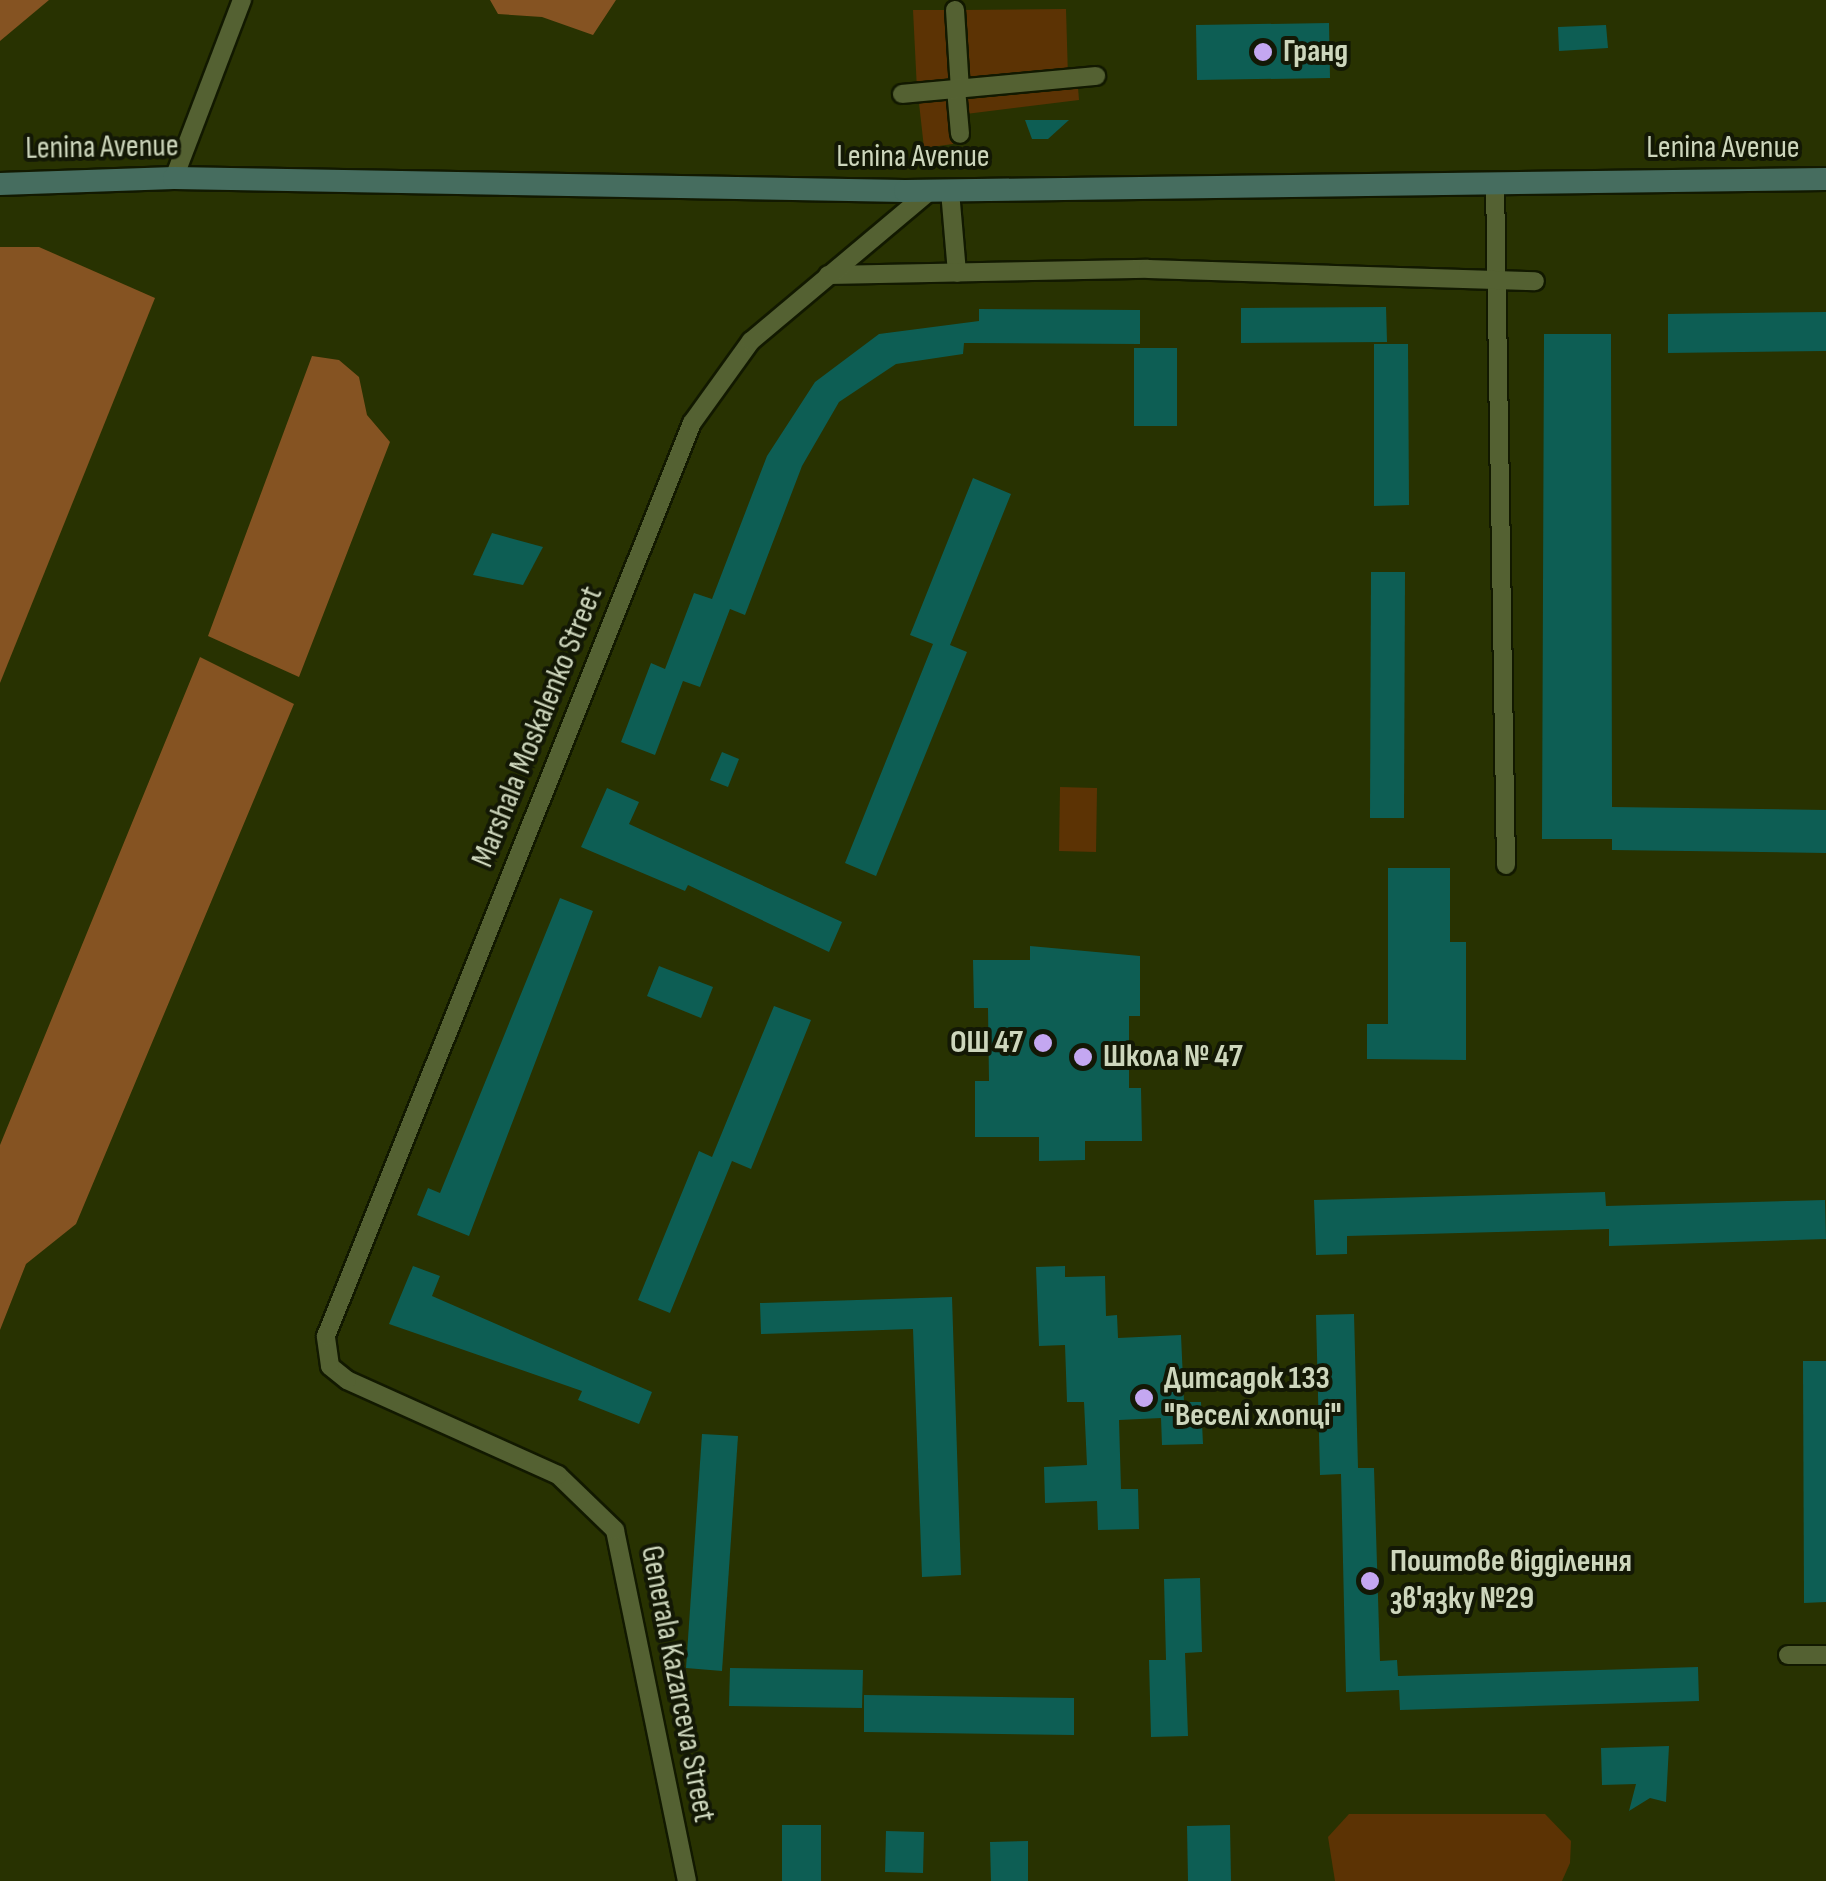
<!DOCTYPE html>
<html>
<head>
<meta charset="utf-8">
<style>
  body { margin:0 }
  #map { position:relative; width:1826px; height:1881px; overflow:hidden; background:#283201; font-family:"Sofia Sans Condensed",sans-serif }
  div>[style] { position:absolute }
  .green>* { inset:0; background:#5c3304 }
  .forest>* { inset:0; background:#855322 }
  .building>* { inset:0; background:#0d5e54 }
  .roads { filter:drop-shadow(2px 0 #121900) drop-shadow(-2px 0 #121900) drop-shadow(0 2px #121900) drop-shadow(0 -2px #121900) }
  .street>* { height:18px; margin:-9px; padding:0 9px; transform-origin:9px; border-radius:9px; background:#546132 }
  .secondary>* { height:22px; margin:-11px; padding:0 11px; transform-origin:11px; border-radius:11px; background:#466d5f }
  .dots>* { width:28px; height:28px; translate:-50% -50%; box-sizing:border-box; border:5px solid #131805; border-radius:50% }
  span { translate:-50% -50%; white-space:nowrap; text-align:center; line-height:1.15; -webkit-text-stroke:8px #131805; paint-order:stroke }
  .poi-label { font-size:32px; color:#cdd6bc; font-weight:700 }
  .left { translate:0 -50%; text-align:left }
  .right { translate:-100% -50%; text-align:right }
  .street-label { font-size:32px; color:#cdd6bc }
</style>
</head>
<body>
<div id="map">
  <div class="green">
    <div style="clip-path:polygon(1066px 9px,1068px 77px,963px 87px,960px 10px)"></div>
    <div style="clip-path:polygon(913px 10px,952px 10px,958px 86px,917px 90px)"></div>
    <div style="clip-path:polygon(1078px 87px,1079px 100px,966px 114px,963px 95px)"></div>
    <div style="clip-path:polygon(953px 90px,953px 144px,924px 148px,918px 94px)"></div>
    <div style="clip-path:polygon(1060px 787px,1097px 788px,1096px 852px,1059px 851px)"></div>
    <div style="clip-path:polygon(1349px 1814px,1545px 1814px,1571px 1841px,1570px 1863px,1562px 1881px,1335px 1881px,1328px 1837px)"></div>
  </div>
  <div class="forest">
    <div style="clip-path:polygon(0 0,49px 0,0 41px)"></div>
    <div style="clip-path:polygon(490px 0,616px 0,593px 35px,542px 17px,498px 14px)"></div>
    <div style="clip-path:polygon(0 247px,39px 247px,155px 298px,0 683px)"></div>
    <div style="clip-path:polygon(312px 356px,339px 360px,359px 377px,367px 415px,390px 442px,299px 677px,208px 636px)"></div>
    <div style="clip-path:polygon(200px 657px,294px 704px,76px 1224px,26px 1264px,0 1330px,0 1145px)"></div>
  </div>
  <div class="building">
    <div style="clip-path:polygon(1329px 23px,1330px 78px,1197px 80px,1196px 25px)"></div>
    <div style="clip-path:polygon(1606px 25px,1608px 48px,1559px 51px,1558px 27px)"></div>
    <div style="clip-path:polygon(1025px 120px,1069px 120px,1048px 139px,1032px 139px)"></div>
    <div style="clip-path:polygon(1386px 307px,1387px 342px,1241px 343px,1241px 308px)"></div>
    <div style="clip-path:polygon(979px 309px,1140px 310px,1140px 344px,964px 343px,963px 354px,896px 364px,839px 402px,802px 466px,745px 615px,730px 609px,700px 687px,683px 681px,655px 755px,621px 742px,651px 663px,665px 669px,694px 593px,712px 599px,767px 456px,815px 382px,879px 334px,979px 321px)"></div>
    <div style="clip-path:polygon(1826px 312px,1826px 351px,1668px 353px,1668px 314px)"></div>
    <div style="clip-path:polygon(1544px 334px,1611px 334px,1612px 807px,1826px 810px,1826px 853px,1612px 850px,1612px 839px,1542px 839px)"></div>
    <div style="clip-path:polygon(1374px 344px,1408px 344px,1409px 505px,1374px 506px)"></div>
    <div style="clip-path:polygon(1134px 348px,1177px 348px,1177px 426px,1134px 426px)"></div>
    <div style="clip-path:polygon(973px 478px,1011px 494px,950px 645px,967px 652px,876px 876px,845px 863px,933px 644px,910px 635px)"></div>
    <div style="clip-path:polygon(492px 533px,543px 547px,523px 585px,473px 575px)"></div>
    <div style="clip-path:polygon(1371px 572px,1405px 572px,1404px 818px,1370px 818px)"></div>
    <div style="clip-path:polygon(722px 752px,739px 759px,728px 787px,710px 780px)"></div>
    <div style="clip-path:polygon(607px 788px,639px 802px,629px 824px,842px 922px,829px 952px,688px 885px,685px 891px,581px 847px)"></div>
    <div style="clip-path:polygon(1388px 868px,1450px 868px,1450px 942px,1466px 942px,1466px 1060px,1367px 1059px,1367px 1024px,1388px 1024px)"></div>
    <div style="clip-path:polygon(560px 898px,593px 911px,469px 1236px,417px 1215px,428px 1188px,440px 1193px)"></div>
    <div style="clip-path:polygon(1030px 946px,1140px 956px,1140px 1016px,1129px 1016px,1129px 1088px,1141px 1088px,1142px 1141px,1085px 1141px,1085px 1160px,1039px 1161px,1039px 1137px,975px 1137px,975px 1081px,989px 1081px,988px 1008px,974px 1008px,973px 960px,1030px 960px)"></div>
    <div style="clip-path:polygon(659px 966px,713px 987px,701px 1018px,647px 996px)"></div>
    <div style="clip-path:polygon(774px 1006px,811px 1020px,751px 1169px,732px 1161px,670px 1313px,638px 1300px,699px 1151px,712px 1157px)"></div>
    <div style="clip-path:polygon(1605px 1192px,1606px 1206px,1825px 1200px,1826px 1239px,1609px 1246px,1609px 1229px,1347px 1236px,1347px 1254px,1316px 1255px,1314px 1200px)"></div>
    <div style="clip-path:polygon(413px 1266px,440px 1276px,432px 1296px,652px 1392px,639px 1424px,578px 1400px,582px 1391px,389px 1324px)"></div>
    <div style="clip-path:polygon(1065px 1266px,1065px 1277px,1105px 1276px,1106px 1316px,1117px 1315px,1118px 1338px,1181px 1335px,1184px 1402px,1201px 1402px,1203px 1444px,1162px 1445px,1161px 1418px,1119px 1420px,1121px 1489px,1138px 1489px,1139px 1529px,1098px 1530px,1097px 1501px,1045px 1503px,1044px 1467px,1087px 1465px,1084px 1402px,1067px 1402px,1065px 1345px,1039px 1346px,1036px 1267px)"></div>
    <div style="clip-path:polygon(952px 1297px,961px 1575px,922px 1577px,913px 1329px,761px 1334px,760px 1303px)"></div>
    <div style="clip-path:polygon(1354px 1314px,1358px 1468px,1374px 1468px,1380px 1661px,1397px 1660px,1398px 1676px,1698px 1667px,1699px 1701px,1400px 1710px,1399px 1690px,1346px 1692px,1341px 1474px,1320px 1475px,1316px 1315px)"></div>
    <div style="clip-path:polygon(1803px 1361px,1826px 1361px,1826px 1602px,1804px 1603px)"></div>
    <div style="clip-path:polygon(702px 1434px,738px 1436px,722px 1671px,686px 1668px)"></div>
    <div style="clip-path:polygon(1200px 1578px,1202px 1652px,1185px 1653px,1188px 1736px,1151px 1737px,1149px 1660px,1166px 1660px,1164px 1579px)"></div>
    <div style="clip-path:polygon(730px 1668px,863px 1670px,862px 1708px,729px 1706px)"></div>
    <div style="clip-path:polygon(864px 1695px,1074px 1698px,1074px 1735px,864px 1732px)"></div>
    <div style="clip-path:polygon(1669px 1746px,1666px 1802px,1650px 1798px,1629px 1811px,1636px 1784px,1602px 1785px,1601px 1748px)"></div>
    <div style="clip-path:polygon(782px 1825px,821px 1825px,821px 1881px,782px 1881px)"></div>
    <div style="clip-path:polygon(1230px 1825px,1231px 1881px,1188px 1881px,1187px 1826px)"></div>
    <div style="clip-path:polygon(886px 1831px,924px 1832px,923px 1873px,885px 1872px)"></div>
    <div style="clip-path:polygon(1028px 1841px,1028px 1881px,991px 1881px,990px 1842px)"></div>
  </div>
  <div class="roads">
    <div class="street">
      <div style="left:955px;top:10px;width:79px;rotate:86.4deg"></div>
      <div style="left:956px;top:89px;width:45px;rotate:84.9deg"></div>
      <div style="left:902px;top:94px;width:195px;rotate:-5.3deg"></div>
      <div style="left:174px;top:178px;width:191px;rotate:-69.1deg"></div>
      <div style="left:1495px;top:182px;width:683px;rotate:89.08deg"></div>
      <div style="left:950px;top:191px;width:82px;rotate:85.1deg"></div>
      <div style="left:828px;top:275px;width:320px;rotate:-1.1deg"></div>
      <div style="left:1148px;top:269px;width:387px;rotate:1.8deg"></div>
      <div style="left:1788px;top:1655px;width:38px"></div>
      <div style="left:687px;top:1881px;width:358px;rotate:-101.6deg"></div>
      <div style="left:615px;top:1530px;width:79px;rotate:-136deg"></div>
      <div style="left:558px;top:1475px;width:231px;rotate:-155.8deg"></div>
      <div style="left:347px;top:1380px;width:22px;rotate:-141deg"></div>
      <div style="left:330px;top:1366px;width:30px;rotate:-98deg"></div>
      <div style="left:326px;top:1336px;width:984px;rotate:-68.16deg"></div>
      <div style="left:692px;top:423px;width:101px;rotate:-54.3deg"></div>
      <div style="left:751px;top:341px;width:234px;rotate:-40deg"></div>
    </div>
    <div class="secondary">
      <div style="left:0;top:184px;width:174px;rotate:-2deg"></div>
      <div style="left:174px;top:178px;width:731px;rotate:1.02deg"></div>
      <div style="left:905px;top:191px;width:921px;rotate:-0.75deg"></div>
    </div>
  </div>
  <div class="dots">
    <div style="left:1263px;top:52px;background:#c4a7f1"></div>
    <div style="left:1043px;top:1043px;background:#c4a7f1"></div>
    <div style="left:1083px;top:1057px;background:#c4a7f1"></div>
    <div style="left:1144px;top:1398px;background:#c4a7f1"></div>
    <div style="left:1370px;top:1581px;background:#c4a7f1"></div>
  </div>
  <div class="poi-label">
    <span class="left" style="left:1283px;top:52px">Гранд</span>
    <span class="right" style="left:1023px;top:1043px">ОШ 47</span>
    <span class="left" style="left:1103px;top:1057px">Школа № 47</span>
    <span class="left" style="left:1164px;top:1398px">Дитсадок 133<br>"Веселі хлопці"</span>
    <span class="left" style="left:1390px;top:1581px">Поштове відділення<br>зв'язку №29</span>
  </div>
  <div class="street-label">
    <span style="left:102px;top:148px;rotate:-1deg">Lenina Avenue</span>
    <span style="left:1723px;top:148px">Lenina Avenue</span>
    <span style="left:913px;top:157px">Lenina Avenue</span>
    <span style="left:538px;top:727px;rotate:-68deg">Marshala Moskalenko Street</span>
    <span style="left:677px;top:1684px;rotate:79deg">Generala Kazarceva Street</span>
  </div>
</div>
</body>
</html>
